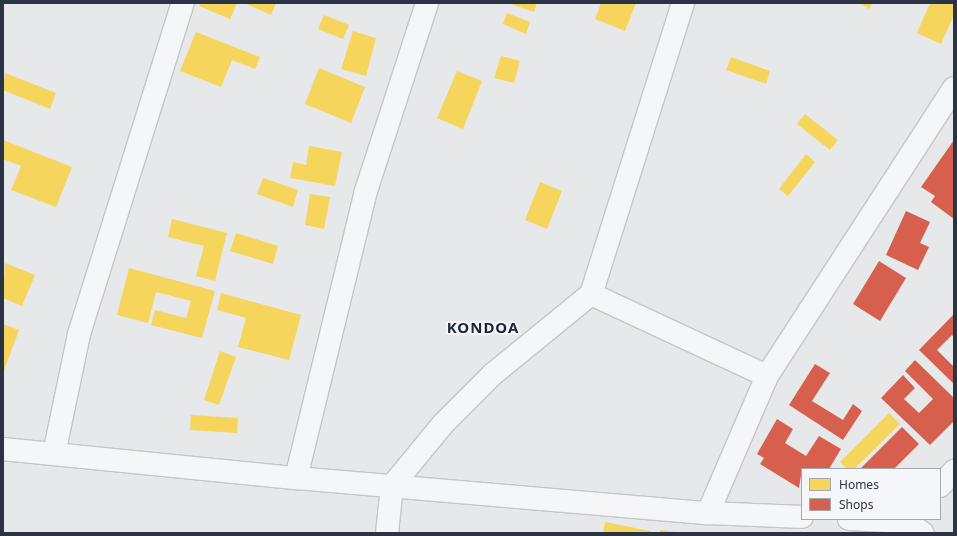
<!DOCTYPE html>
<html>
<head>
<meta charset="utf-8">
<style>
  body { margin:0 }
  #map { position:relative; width:957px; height:536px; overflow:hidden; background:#e6e8ea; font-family:"Noto Sans",sans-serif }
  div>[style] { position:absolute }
  .homes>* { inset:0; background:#f6d55c }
  .shops>* { inset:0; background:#d6604d }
  .roads { filter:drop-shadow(1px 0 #c4c6c8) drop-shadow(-1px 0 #c4c6c8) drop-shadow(0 1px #c4c6c8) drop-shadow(0 -1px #c4c6c8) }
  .minor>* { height:22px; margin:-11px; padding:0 11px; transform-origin:11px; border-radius:11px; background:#f5f6f7 }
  span { translate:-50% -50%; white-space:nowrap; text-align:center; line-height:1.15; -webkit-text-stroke:4px #f4f6f9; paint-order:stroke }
  .district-label { font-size:15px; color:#1d2536; font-weight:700; letter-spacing:1px }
  .frame { position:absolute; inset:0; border:4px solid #2b3445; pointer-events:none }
  .legend { position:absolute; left:801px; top:468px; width:140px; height:52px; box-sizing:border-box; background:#f4f6f9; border:1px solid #a4a8b1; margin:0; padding:5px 7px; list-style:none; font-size:12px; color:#2b3445 }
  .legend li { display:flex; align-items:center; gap:8px; height:20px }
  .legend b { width:20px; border:1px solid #a4a8b1 }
</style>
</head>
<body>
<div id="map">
  <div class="homes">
    <div style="clip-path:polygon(201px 3px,237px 3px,230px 19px,199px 6px)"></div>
    <div style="clip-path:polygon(244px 3px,276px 3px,271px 15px)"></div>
    <div style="clip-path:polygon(508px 3px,537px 3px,534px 12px)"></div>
    <div style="clip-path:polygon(601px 3px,636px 3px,625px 31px,595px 19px)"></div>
    <div style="clip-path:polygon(860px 3px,873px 3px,869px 9px)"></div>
    <div style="clip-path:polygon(930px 3px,954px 3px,954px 15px,941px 44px,917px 33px)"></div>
    <div style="clip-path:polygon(507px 13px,530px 22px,526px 34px,503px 24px)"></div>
    <div style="clip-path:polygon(324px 15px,349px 25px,343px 39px,318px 29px)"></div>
    <div style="clip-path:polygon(353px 31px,376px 38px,366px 76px,341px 69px)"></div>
    <div style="clip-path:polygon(196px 32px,260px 57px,255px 69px,232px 60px,221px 87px,180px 71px)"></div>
    <div style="clip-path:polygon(501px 56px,520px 61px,514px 83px,494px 78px)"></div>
    <div style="clip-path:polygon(731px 57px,770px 71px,766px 84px,726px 70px)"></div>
    <div style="clip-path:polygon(319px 68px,365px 87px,351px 123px,305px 104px)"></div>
    <div style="clip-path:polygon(457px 71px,482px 81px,463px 129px,437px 118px)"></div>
    <div style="clip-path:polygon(5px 73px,56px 93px,50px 109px,3px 90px)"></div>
    <div style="clip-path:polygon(805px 114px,838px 140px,830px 150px,797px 124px)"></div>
    <div style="clip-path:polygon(3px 140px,72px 167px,56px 207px,11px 190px,21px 166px,3px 159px)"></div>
    <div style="clip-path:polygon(309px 146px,342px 152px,335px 186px,290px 178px,293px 162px,306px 165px)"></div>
    <div style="clip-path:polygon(806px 154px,815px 162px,788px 196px,779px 189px)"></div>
    <div style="clip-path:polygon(263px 178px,298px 190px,293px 207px,257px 194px)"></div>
    <div style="clip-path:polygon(540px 182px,562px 191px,547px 229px,525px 220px)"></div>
    <div style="clip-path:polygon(310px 194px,330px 197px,324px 229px,305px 225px)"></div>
    <div style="clip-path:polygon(172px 219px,227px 233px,215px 281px,196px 276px,204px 246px,168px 237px)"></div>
    <div style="clip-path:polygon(236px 233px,278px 246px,273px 264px,230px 251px)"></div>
    <div style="clip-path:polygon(5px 263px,35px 275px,22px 306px,3px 298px)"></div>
    <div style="clip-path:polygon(129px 268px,215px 291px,202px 338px,151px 325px,155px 310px,186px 318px,191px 301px,156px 292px,148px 323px,117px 315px)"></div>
    <div style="clip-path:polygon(221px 293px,301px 315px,289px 360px,238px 347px,246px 318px,217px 310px)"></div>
    <div style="clip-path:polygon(3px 324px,19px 330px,3px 373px)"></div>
    <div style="clip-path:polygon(220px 351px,236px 357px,219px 405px,204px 400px)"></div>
    <div style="clip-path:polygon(889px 413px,900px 424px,854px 469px,847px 469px,840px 462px)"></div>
    <div style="clip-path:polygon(191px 415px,238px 418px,237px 433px,190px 430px)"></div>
    <div style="clip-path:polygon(605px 522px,650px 531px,650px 533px,603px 533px)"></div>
    <div style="clip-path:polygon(660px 530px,677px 532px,677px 533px,660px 533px)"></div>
  </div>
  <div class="shops">
    <div style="clip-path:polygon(954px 140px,954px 219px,931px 202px,935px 196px,921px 187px)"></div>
    <div style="clip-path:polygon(906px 211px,930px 222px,920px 243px,929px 247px,918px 270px,886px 255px)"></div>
    <div style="clip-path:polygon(879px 261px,906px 278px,880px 321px,853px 304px)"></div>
    <div style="clip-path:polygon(953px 315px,954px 337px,952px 335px,937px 350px,954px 367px,954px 384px,919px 350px)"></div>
    <div style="clip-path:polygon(915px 360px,954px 398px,954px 421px,930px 445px,881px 398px,903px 375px,915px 388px,904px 399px,919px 413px,933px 399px,905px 371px)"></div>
    <div style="clip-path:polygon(815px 364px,830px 373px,812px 401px,843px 420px,853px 404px,862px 411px,843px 440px,789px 405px)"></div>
    <div style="clip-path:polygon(777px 419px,793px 429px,785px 443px,806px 456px,819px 436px,841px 449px,829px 469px,802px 469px,799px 488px,760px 464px,764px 458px,757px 454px)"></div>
    <div style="clip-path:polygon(902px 427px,919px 444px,894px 469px,860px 469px)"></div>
  </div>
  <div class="roads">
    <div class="minor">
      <div style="left:683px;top:3px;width:305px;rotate:107.5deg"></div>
      <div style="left:591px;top:294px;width:194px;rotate:25deg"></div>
      <div style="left:767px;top:376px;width:343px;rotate:-57deg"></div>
      <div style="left:3px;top:449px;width:294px;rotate:5.7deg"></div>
      <div style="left:296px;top:478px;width:413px;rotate:4.9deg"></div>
      <div style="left:708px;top:513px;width:94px;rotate:2.4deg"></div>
      <div style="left:54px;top:454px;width:123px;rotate:-78.2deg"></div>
      <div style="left:79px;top:334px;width:347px;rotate:-72.6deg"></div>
      <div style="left:296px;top:478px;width:295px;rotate:-76.3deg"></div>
      <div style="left:366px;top:191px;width:198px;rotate:-72deg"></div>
      <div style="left:940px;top:486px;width:21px;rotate:-47deg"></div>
      <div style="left:708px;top:513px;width:149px;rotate:-66.7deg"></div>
      <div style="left:849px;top:519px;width:58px;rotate:3deg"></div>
      <div style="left:907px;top:522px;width:19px;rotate:35deg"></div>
      <div style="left:387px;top:533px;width:47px;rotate:-83.9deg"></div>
      <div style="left:392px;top:486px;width:80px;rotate:-50.6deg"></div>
      <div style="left:443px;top:424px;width:71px;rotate:-45deg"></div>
      <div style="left:493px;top:374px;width:127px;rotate:-39.2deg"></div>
    </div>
  </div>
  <div class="district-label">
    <span style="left:483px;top:328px">KONDOA</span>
  </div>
  <div class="frame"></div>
  <ul class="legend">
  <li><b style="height:11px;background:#f6d55c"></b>Homes</li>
  <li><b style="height:11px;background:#d6604d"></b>Shops</li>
  </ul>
</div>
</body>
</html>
